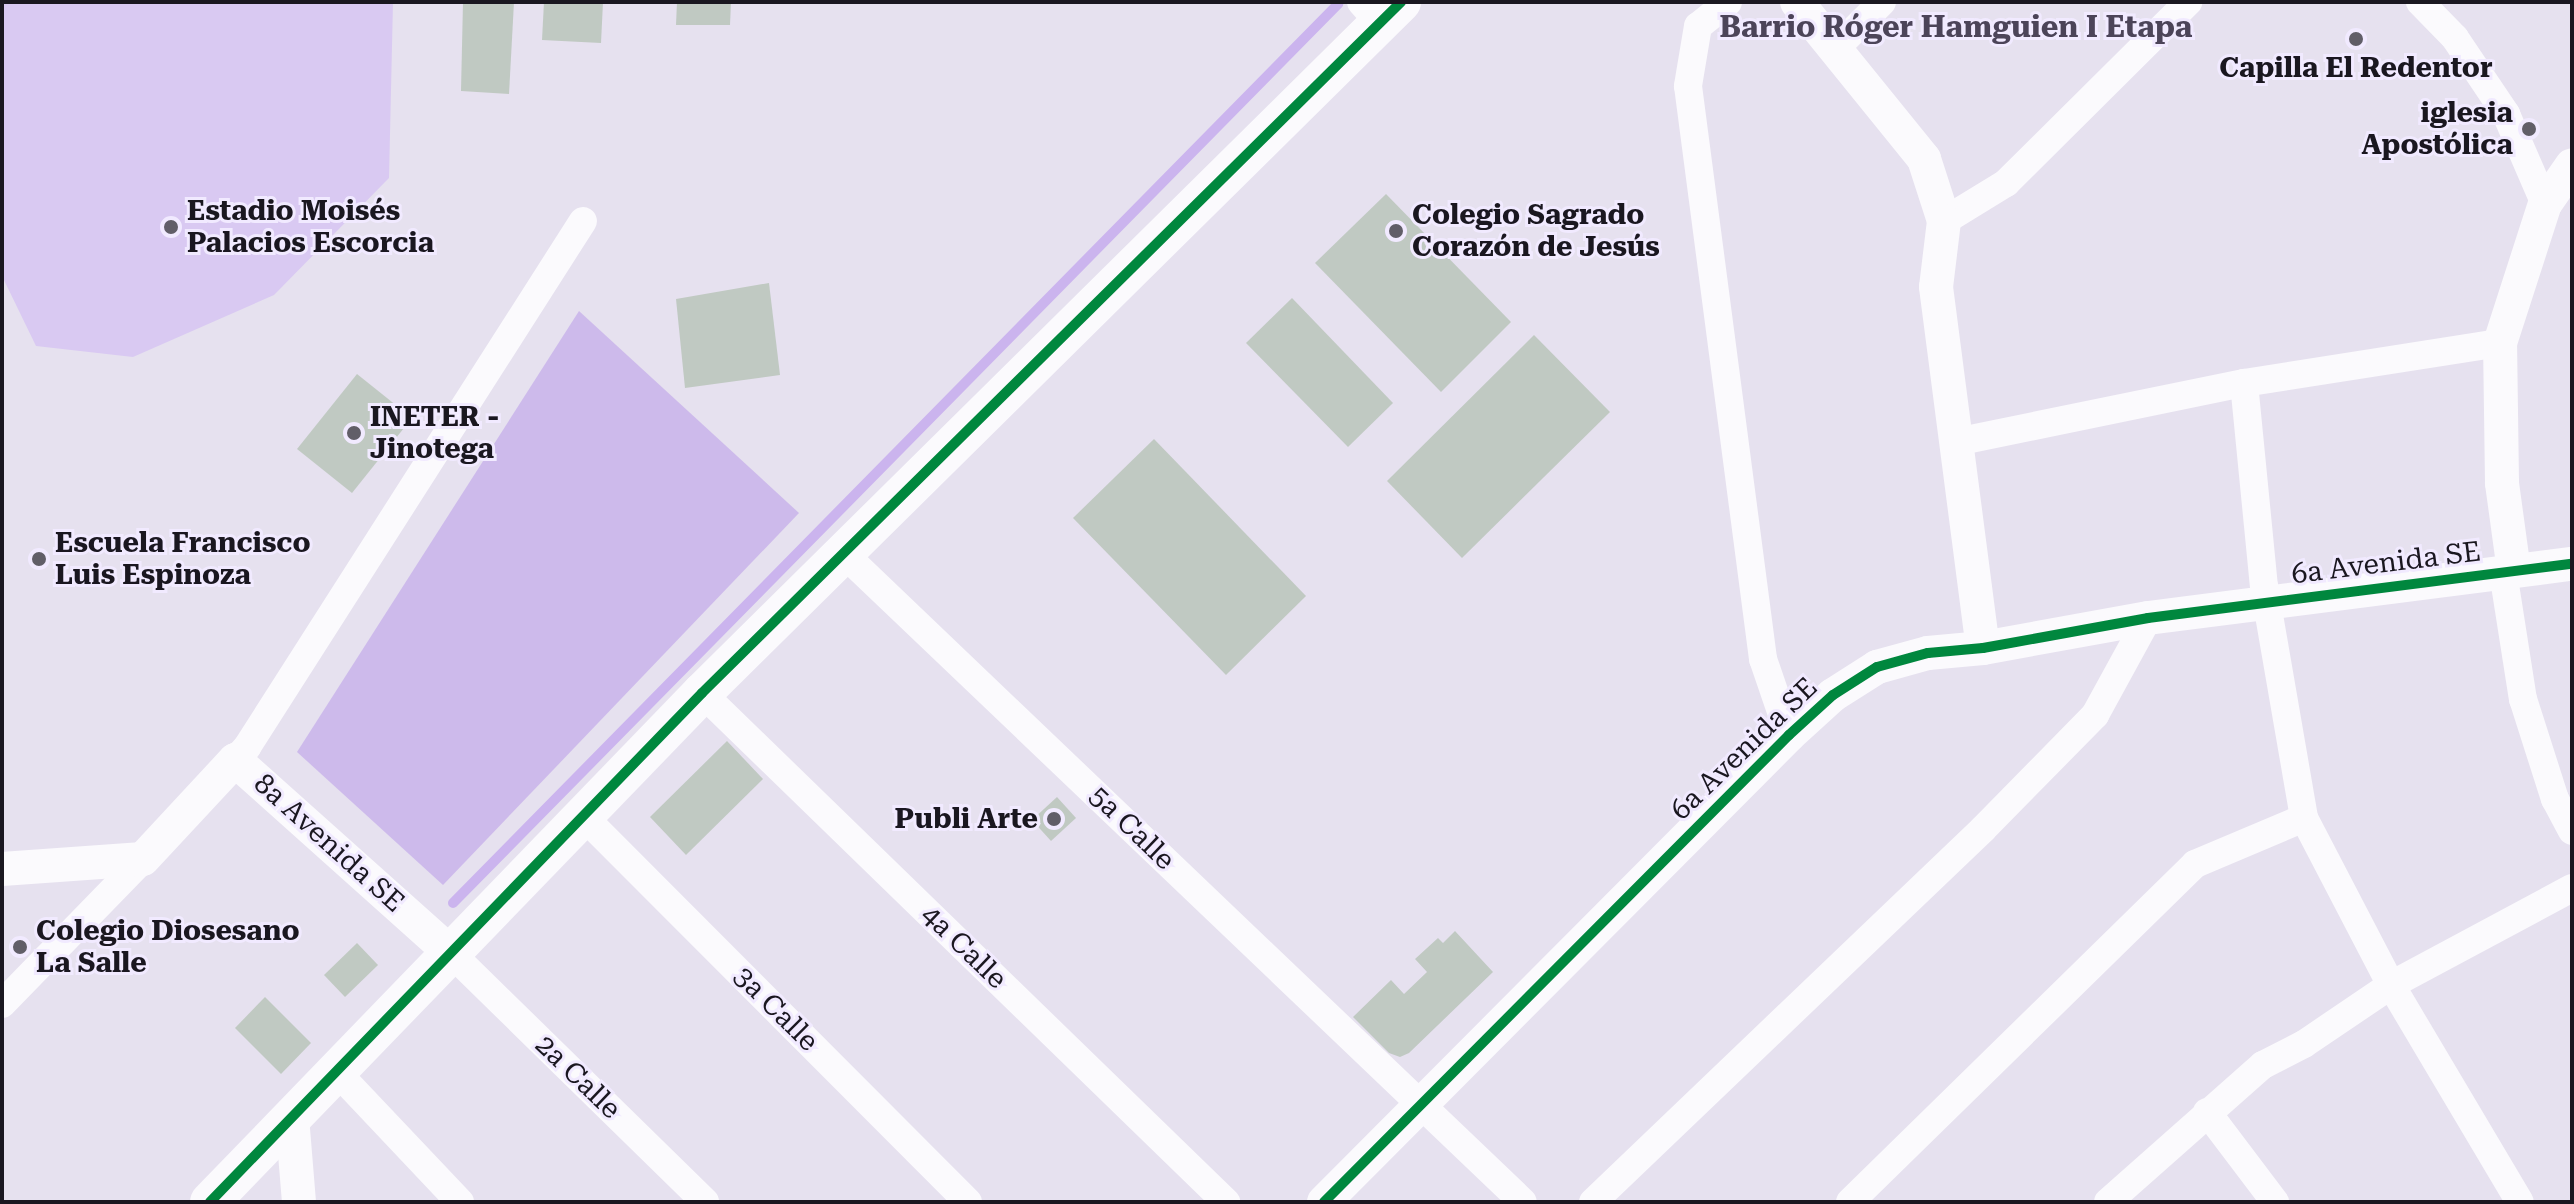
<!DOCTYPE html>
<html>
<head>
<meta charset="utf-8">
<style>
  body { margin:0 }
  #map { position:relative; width:2574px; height:1204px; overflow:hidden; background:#e6e1ef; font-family:"Roboto Serif",serif }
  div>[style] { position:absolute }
  .green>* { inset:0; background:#d9c9f2 }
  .forest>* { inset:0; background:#cdbaeb }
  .stream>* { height:10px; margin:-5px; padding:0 5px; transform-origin:5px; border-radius:5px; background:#cbb4ee }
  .building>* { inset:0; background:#c0c9c2 }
  .minor>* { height:28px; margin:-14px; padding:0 14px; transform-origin:14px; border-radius:14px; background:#fbfafd }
  .tertiary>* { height:34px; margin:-17px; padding:0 17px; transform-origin:17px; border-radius:17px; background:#fbfafd }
  .secondary>* { height:40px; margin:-20px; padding:0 20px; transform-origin:20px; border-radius:20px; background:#fbfafd }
  .cycleway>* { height:10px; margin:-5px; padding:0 5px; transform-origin:5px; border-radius:5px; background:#00873e }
  .dots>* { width:22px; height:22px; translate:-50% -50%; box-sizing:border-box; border:4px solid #f1eaff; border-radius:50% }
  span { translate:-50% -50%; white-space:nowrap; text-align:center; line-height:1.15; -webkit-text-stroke:6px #f1eaff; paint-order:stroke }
  .poi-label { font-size:28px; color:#1a1720; font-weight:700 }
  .right { translate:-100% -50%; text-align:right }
  .left { translate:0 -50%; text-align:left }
  .street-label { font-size:28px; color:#1a1720 }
  .neighbourhood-label { font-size:30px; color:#4c4459; font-weight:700 }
  .frame { position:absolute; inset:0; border:4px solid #1a1720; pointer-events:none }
</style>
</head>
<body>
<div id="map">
  <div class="green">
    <div style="clip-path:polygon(2px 2px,393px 2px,389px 178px,274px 295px,133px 357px,36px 346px,2px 276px)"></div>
  </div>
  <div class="forest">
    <div style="clip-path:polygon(579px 311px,799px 513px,443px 885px,297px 752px)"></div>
  </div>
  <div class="stream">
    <div style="left:453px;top:903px;width:1262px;rotate:-45.45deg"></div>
  </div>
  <div class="building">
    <div style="clip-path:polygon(463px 2px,514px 2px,509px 94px,461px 91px)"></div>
    <div style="clip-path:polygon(544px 2px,603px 2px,601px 43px,542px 40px)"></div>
    <div style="clip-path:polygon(677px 2px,731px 2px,730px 25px,676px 25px)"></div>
    <div style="clip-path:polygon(1386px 194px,1511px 322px,1441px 392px,1315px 263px)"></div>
    <div style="clip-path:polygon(769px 283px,780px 375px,685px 388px,676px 299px)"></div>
    <div style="clip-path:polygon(1292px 298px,1393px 403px,1348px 447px,1246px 343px)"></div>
    <div style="clip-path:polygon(1534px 335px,1610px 412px,1462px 558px,1387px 481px)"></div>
    <div style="clip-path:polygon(357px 374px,412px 418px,352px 493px,297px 449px)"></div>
    <div style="clip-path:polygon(1154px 439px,1306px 596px,1226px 675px,1073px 518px)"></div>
    <div style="clip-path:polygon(727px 741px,763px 779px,686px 855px,650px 817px)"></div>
    <div style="clip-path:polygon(1057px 797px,1076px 818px,1051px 841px,1032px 820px)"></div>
    <div style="clip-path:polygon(1455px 931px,1493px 972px,1409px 1053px,1400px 1057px,1389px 1053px,1353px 1017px,1391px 980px,1404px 994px,1427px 972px,1415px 959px,1438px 938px,1443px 943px)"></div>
    <div style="clip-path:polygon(357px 943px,378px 965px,345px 997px,324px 975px)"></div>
    <div style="clip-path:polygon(265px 997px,311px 1043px,281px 1074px,235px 1028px)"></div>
  </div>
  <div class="minor">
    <div style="left:1361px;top:2px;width:28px;rotate:49deg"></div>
    <div style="left:1728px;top:2px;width:38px;rotate:141deg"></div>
    <div style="left:1698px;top:26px;width:61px;rotate:99.5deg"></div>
    <div style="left:1688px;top:86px;width:578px;rotate:82.54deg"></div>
    <div style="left:1763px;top:659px;width:80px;rotate:71.1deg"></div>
    <div style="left:2420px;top:2px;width:50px;rotate:45.8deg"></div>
    <div style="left:2455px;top:38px;width:92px;rotate:56.1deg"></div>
    <div style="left:2506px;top:114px;width:98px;rotate:66.6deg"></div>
    <div style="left:1836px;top:48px;width:65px;rotate:-45deg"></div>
    <div style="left:1944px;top:221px;width:73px;rotate:-31.5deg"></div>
    <div style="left:2006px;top:183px;width:257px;rotate:-44.8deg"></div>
    <div style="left:2244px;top:383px;width:204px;rotate:84.4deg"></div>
    <div style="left:2264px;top:586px;width:235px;rotate:80.2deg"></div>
    <div style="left:2304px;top:818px;width:188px;rotate:62.5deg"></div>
    <div style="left:2391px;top:985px;width:252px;rotate:59.3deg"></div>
    <div style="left:1956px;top:442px;width:294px;rotate:-11.6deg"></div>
    <div style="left:2244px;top:383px;width:259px;rotate:-8.9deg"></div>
    <div style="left:842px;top:552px;width:941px;rotate:43.67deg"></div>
    <div style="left:2503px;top:572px;width:129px;rotate:81.1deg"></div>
    <div style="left:2523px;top:699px;width:105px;rotate:72.3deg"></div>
    <div style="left:2555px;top:799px;width:36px;rotate:62deg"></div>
    <div style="left:702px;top:693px;width:731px;rotate:44.17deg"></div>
    <div style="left:235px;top:760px;width:18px;rotate:-47deg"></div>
    <div style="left:247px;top:747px;width:624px;rotate:-57.43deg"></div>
    <div style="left:583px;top:816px;width:545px;rotate:45.07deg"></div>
    <div style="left:450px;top:952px;width:357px;rotate:44.4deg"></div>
    <div style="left:2px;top:1004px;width:202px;rotate:-45.8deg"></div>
    <div style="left:335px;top:1070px;width:182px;rotate:46.6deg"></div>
    <div style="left:2207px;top:1112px;width:113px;rotate:52.9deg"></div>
    <div style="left:1593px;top:1202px;width:540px;rotate:-43.72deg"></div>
    <div style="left:1983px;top:829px;width:160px;rotate:-45.5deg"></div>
    <div style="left:2095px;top:715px;width:111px;rotate:-61.3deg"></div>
    <div style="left:1850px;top:1202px;width:483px;rotate:-44.4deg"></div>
    <div style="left:2195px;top:864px;width:118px;rotate:-22.9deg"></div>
    <div style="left:2108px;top:1202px;width:207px;rotate:-41.5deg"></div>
    <div style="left:2263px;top:1065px;width:46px;rotate:-27.1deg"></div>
    <div style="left:2304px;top:1044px;width:105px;rotate:-34.1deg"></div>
    <div style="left:2391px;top:985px;width:205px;rotate:-28.2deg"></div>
  </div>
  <div class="tertiary">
    <div style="left:1797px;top:2px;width:202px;rotate:51deg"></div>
    <div style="left:1924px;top:159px;width:65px;rotate:72.1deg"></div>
    <div style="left:1944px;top:221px;width:66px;rotate:96.9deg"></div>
    <div style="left:1936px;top:287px;width:364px;rotate:82.6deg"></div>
    <div style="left:2514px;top:571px;width:89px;rotate:-97.8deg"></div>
    <div style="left:2502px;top:483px;width:140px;rotate:-90.8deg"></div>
    <div style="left:2500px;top:343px;width:146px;rotate:-72.1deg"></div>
    <div style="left:2545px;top:204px;width:47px;rotate:-55.3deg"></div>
    <div style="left:2px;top:869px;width:141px;rotate:-4.1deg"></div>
    <div style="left:143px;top:859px;width:135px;rotate:-47.1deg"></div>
    <div style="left:235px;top:760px;width:288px;rotate:41.8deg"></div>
    <div style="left:292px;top:1117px;width:85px;rotate:85.3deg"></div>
    <div style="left:1324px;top:1202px;width:659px;rotate:-45.12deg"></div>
    <div style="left:1789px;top:735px;width:59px;rotate:-42.3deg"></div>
    <div style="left:1833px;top:695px;width:52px;rotate:-32.5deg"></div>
    <div style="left:1877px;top:667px;width:53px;rotate:-15.4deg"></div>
    <div style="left:1928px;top:653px;width:55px;rotate:-5.2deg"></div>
    <div style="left:1983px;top:648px;width:168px;rotate:-10.3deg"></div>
    <div style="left:2148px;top:618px;width:427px;rotate:-7.3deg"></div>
  </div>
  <div class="secondary">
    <div style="left:210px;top:1202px;width:708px;rotate:-45.97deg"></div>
    <div style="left:702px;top:693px;width:983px;rotate:-44.67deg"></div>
  </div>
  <div class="cycleway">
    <div style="left:210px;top:1202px;width:708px;rotate:-45.97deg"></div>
    <div style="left:702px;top:693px;width:983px;rotate:-44.67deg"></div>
    <div style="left:1324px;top:1202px;width:659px;rotate:-45.12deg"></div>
    <div style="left:1789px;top:735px;width:59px;rotate:-42.3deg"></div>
    <div style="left:1833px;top:695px;width:52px;rotate:-32.5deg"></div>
    <div style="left:1877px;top:667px;width:53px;rotate:-15.4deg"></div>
    <div style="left:1928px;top:653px;width:55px;rotate:-5.2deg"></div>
    <div style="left:1983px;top:648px;width:168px;rotate:-10.3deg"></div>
    <div style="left:2148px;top:618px;width:427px;rotate:-7.3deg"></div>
  </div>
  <div class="dots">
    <div style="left:2356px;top:39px;background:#615e68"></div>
    <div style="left:2529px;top:129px;background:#615e68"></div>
    <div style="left:171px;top:227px;background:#615e68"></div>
    <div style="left:1396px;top:231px;background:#615e68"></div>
    <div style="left:354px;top:433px;background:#615e68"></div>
    <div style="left:39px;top:559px;background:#615e68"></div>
    <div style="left:1054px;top:819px;background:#615e68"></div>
    <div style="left:20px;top:947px;background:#615e68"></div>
  </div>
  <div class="poi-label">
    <span style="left:2356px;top:68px">Capilla El Redentor</span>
    <span class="right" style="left:2513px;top:129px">iglesia<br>Apostólica</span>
    <span class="left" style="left:187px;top:227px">Estadio Moisés<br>Palacios Escorcia</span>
    <span class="left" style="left:1412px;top:231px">Colegio Sagrado<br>Corazón de Jesús</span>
    <span class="left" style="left:370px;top:433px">INETER -<br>Jinotega</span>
    <span class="left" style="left:55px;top:559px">Escuela Francisco<br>Luis Espinoza</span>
    <span class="right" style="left:1038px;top:819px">Publi Arte</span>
    <span class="left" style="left:36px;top:947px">Colegio Diosesano<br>La Salle</span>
  </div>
  <div class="street-label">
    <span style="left:2386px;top:563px;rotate:-7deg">6a Avenida SE</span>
    <span style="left:1744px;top:749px;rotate:-44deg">6a Avenida SE</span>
    <span style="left:1132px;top:828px;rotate:44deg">5a Calle</span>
    <span style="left:329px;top:843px;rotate:42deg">8a Avenida SE</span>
    <span style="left:964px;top:947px;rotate:44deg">4a Calle</span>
    <span style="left:776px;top:1009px;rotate:45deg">3a Calle</span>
    <span style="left:578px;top:1077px;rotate:44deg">2a Calle</span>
  </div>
  <div class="neighbourhood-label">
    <span style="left:1956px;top:27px">Barrio Róger Hamguien I Etapa</span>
  </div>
  <div class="frame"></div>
</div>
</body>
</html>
